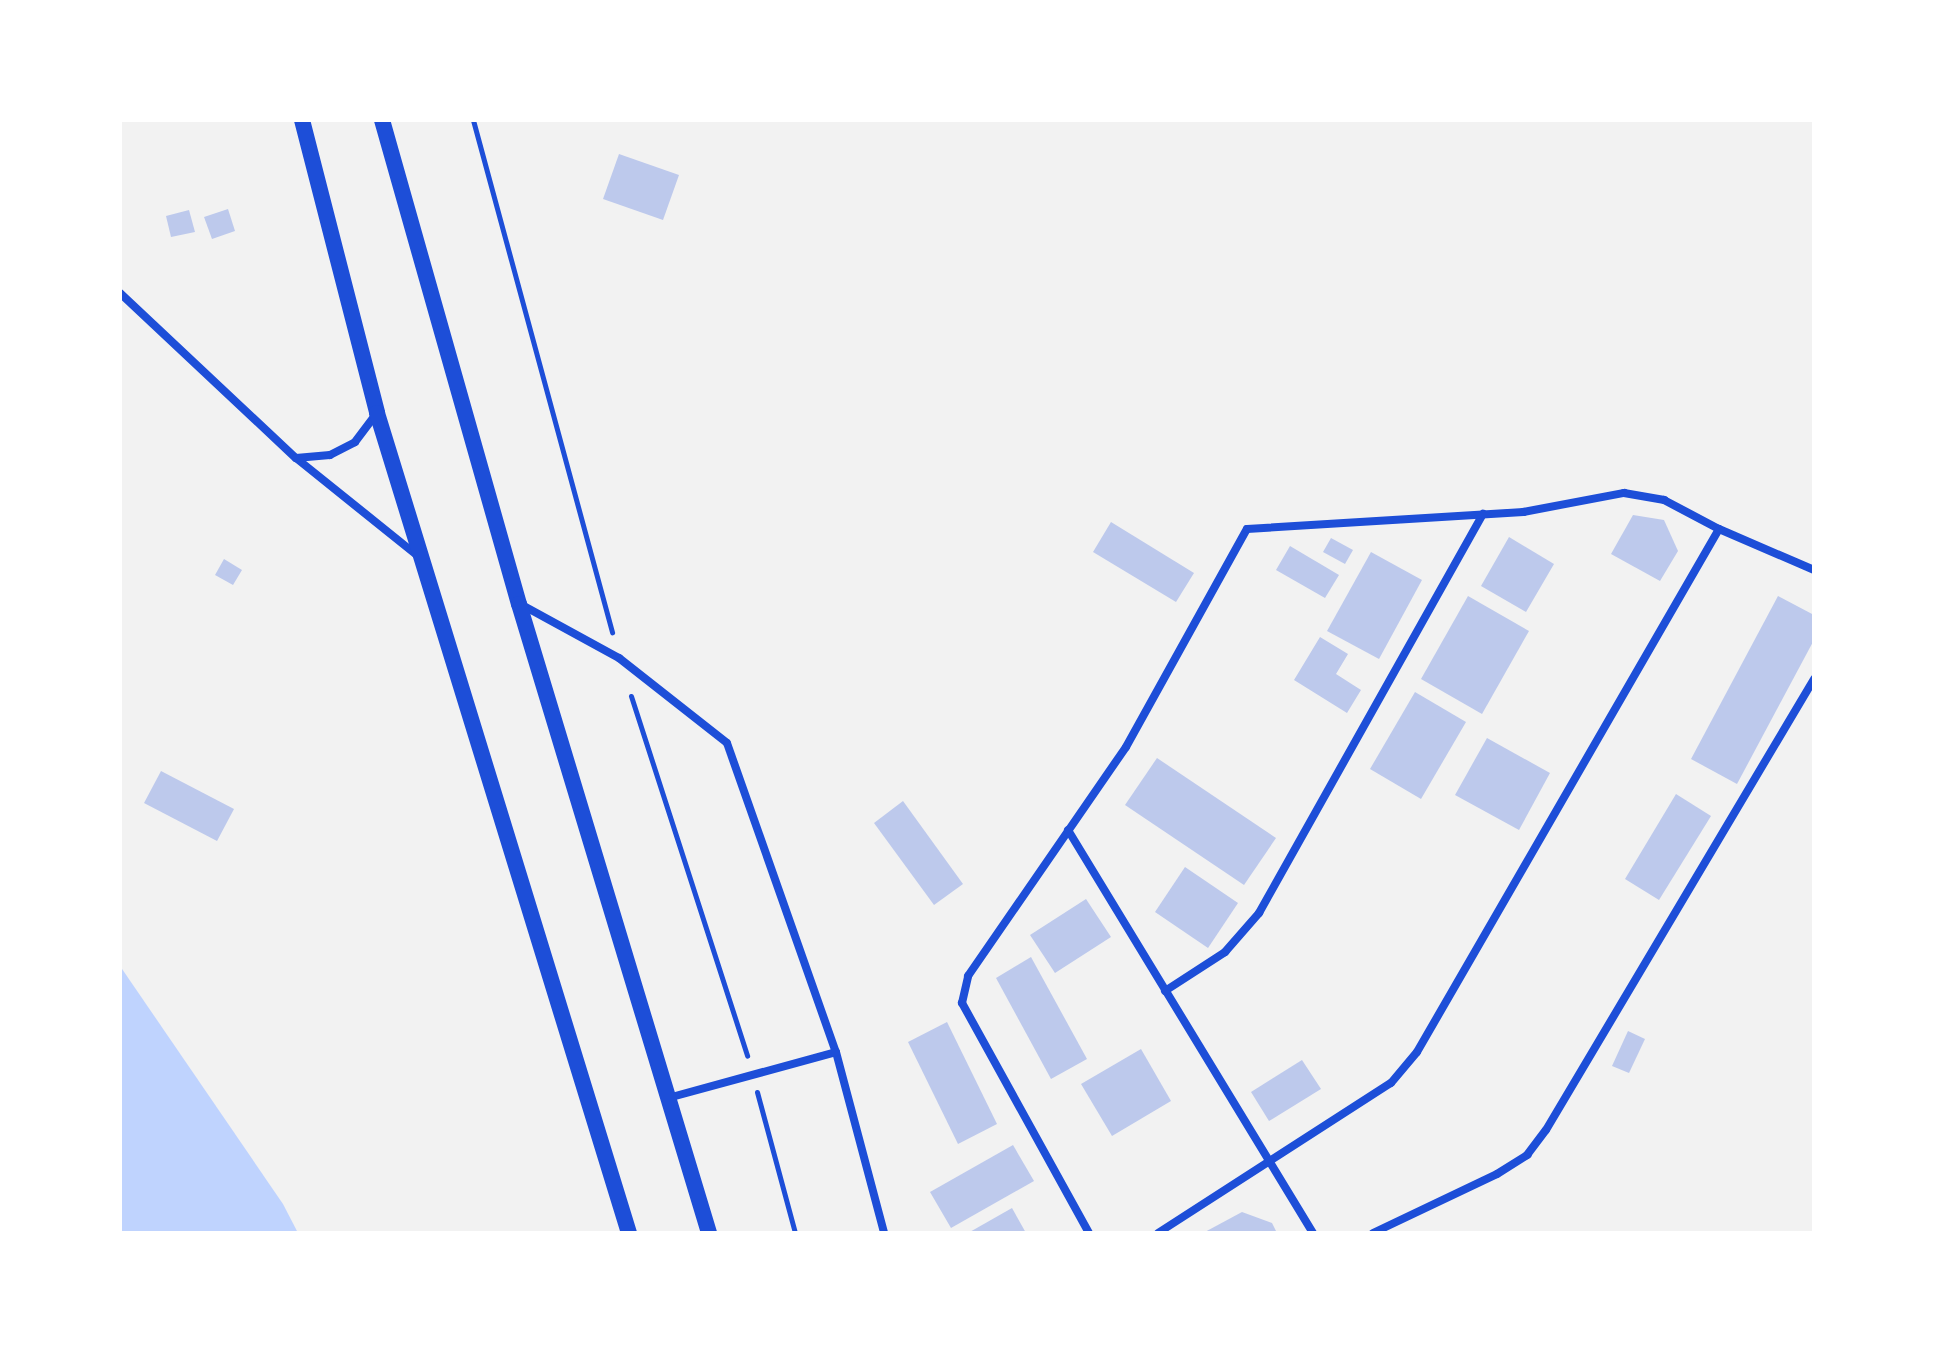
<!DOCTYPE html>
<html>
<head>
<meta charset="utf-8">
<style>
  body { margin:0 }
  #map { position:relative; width:1934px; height:1353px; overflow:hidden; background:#f2f2f2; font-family:"Open Sans",sans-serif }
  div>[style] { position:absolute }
  .water>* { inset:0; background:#bfd3fe }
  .building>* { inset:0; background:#bdc9ec }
  .path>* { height:5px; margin:-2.5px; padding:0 2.5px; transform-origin:2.5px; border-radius:2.5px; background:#1d4ed8 }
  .minor>* { height:8px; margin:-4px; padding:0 4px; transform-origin:4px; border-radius:4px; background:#1d4ed8 }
  .secondary>* { height:16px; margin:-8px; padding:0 8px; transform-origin:8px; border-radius:8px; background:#1d4ed8 }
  span { translate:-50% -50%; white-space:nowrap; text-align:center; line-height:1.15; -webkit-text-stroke:7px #fff; paint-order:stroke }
  .frame { position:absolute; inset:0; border:122px solid #fff; pointer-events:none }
</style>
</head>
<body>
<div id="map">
  <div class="water">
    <div style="clip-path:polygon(120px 966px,283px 1204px,298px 1233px,120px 1233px)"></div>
  </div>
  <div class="building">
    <div style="clip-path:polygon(619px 154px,679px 175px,663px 220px,603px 199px)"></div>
    <div style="clip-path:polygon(228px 209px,235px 231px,212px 239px,204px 217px)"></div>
    <div style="clip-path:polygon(189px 210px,195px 232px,171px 237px,166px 216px)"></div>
    <div style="clip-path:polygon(1633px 515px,1664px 520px,1678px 551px,1660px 581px,1611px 554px)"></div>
    <div style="clip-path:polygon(1111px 522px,1194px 573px,1176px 602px,1093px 552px)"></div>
    <div style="clip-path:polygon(1509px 537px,1554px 564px,1526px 612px,1481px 586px)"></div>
    <div style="clip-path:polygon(1331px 538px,1353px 550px,1345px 564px,1323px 552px)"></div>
    <div style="clip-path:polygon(1290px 546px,1339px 575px,1325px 598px,1276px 570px)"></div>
    <div style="clip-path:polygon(1371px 552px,1422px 580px,1379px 659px,1327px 631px)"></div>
    <div style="clip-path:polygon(224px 559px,242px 570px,233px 585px,215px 575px)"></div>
    <div style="clip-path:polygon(1468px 596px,1529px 631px,1482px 714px,1421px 679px)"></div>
    <div style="clip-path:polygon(1778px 596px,1814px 615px,1814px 640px,1737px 784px,1691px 759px)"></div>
    <div style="clip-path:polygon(1320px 637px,1348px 654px,1336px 674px,1361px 690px,1347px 713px,1294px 680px)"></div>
    <div style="clip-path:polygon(1415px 692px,1466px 722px,1421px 799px,1370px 769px)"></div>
    <div style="clip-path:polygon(1487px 738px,1550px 773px,1519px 830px,1455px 795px)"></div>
    <div style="clip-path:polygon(1157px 758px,1276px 838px,1244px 885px,1125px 805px)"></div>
    <div style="clip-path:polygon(161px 771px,234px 809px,217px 841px,144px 803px)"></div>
    <div style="clip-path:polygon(1676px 794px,1711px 816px,1659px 900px,1625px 879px)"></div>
    <div style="clip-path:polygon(903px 801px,963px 884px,934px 905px,874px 823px)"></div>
    <div style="clip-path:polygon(1185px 867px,1238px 903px,1208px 948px,1155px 912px)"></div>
    <div style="clip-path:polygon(1086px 899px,1111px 937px,1055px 973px,1030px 935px)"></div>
    <div style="clip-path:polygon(1031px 957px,1087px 1059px,1051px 1079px,996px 978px)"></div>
    <div style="clip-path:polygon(947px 1022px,997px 1124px,958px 1144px,908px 1042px)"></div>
    <div style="clip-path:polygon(1628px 1031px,1645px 1039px,1629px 1073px,1612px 1066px)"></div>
    <div style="clip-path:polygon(1141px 1049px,1171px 1101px,1112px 1136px,1081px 1084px)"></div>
    <div style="clip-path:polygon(1302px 1060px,1321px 1089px,1269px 1121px,1251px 1092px)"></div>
    <div style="clip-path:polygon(1013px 1145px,1034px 1181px,951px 1228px,930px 1192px)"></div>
    <div style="clip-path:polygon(1012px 1208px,1026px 1233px,968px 1233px)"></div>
    <div style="clip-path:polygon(1242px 1212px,1272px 1223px,1277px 1233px,1203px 1233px)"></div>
  </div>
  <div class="path">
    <div style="left:473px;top:120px;width:531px;rotate:74.81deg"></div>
    <div style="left:631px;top:696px;width:378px;rotate:72.1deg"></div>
    <div style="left:757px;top:1092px;width:146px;rotate:74.9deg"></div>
  </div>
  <div class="minor">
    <div style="left:120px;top:293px;width:241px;rotate:43.2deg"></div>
    <div style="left:296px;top:458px;width:158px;rotate:38.8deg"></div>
    <div style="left:296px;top:458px;width:34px;rotate:-5deg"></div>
    <div style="left:330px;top:455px;width:28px;rotate:-27deg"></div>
    <div style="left:355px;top:442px;width:36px;rotate:-53deg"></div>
    <div style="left:522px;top:605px;width:111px;rotate:28.7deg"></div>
    <div style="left:619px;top:658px;width:137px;rotate:38.2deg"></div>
    <div style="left:727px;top:743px;width:328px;rotate:70.6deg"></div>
    <div style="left:836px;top:1052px;width:187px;rotate:75.1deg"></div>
    <div style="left:1068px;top:830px;width:472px;rotate:58.7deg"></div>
    <div style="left:1165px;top:991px;width:72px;rotate:-33deg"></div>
    <div style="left:1225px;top:952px;width:52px;rotate:-48.9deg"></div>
    <div style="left:1259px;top:913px;width:458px;rotate:-60.7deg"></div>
    <div style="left:668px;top:1098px;width:174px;rotate:-15.3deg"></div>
    <div style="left:1089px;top:1233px;width:263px;rotate:-118.9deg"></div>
    <div style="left:962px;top:1003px;width:28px;rotate:-77deg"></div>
    <div style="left:968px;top:976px;width:278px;rotate:-55.4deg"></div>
    <div style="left:1126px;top:747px;width:249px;rotate:-61deg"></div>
    <div style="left:1247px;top:529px;width:277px;rotate:-3.5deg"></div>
    <div style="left:1523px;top:512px;width:103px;rotate:-10.7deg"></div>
    <div style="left:1624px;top:493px;width:41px;rotate:9.9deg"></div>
    <div style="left:1664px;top:500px;width:62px;rotate:27.8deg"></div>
    <div style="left:1719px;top:529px;width:103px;rotate:23.3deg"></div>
    <div style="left:1158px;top:1233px;width:277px;rotate:-32.8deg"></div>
    <div style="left:1391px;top:1083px;width:40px;rotate:-50deg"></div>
    <div style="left:1417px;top:1052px;width:604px;rotate:-60deg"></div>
    <div style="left:1373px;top:1233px;width:137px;rotate:-25.4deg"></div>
    <div style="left:1497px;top:1174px;width:36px;rotate:-32deg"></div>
    <div style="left:1527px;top:1155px;width:31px;rotate:-53deg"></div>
    <div style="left:1546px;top:1130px;width:525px;rotate:-59.28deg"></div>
  </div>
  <div class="secondary">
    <div style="left:302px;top:120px;width:302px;rotate:75.6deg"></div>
    <div style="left:377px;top:413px;width:858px;rotate:72.92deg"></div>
    <div style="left:382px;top:120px;width:503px;rotate:74.2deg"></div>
    <div style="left:519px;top:604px;width:657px;rotate:73.19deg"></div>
  </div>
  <div class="frame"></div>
</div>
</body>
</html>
